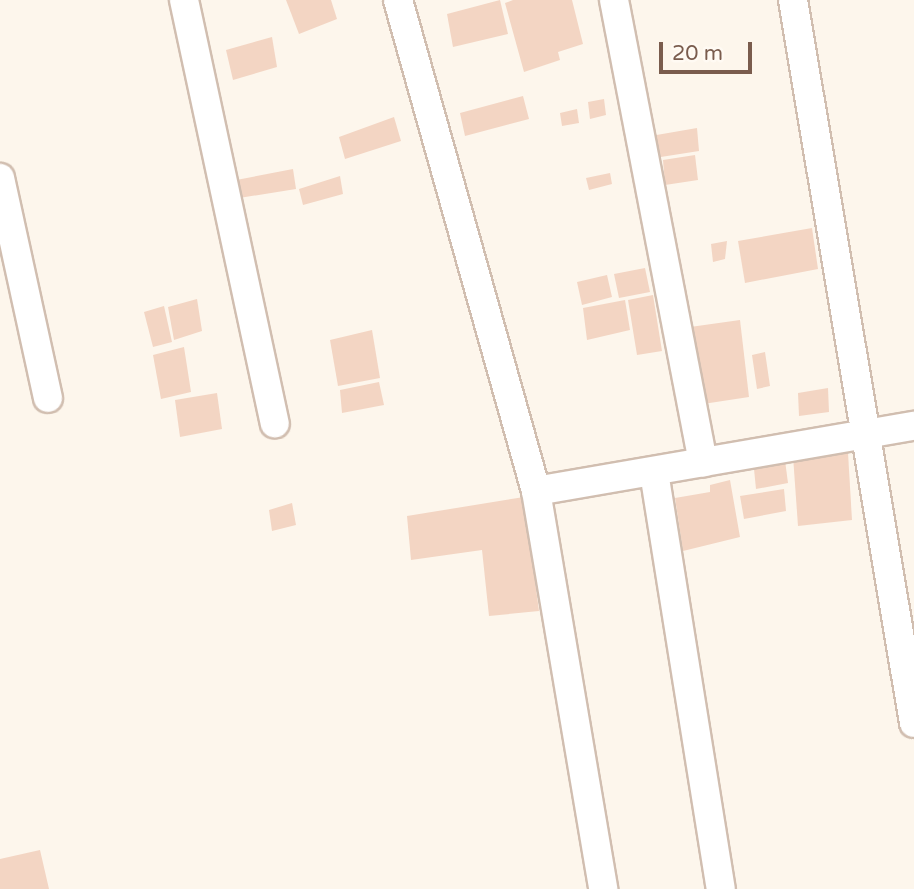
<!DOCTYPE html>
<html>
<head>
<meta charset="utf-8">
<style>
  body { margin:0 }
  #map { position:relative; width:914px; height:889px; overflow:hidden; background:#fdf6ec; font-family:"Varela Round",sans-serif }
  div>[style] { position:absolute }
  .building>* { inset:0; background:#f3d5c3 }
  .roads { filter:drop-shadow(2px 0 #d1beb0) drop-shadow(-2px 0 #d1beb0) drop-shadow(0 2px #d1beb0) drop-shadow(0 -2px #d1beb0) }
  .street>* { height:28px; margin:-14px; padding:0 14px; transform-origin:14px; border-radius:14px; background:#fff }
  span { translate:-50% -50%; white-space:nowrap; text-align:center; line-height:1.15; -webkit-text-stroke:5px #fffaf3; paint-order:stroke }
  .scale { position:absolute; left:659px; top:42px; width:93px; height:32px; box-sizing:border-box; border:4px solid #7a5c4d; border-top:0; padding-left:9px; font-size:21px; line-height:24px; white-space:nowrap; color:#7a5c4d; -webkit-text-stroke:5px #fffaf3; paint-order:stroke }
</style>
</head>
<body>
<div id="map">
  <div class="building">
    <div style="clip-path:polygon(286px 0,331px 0,337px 19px,299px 34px)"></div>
    <div style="clip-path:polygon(500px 0,508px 34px,453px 47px,447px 14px)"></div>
    <div style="clip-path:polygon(513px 0,572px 0,583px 44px,558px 52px,560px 60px,524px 72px,505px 3px)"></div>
    <div style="clip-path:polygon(272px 37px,277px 67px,233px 80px,226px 50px)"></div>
    <div style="clip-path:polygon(523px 96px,529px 119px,465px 136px,460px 113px)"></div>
    <div style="clip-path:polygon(604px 99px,606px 115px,590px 119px,588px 102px)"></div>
    <div style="clip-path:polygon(577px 109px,579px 123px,562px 126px,560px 113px)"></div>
    <div style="clip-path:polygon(394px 117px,401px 141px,345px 159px,339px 137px)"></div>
    <div style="clip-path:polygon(697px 128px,699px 151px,648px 159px,645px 137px)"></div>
    <div style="clip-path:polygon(695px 155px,698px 180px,665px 185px,663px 160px)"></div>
    <div style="clip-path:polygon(293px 169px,296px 189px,233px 199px,231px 181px)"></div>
    <div style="clip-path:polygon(610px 173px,612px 184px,589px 190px,586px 178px)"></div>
    <div style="clip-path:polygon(340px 176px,343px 194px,303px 205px,299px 189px)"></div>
    <div style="clip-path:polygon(812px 228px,818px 269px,745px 283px,738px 241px)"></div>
    <div style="clip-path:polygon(727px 241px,725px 259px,713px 262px,711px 244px)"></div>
    <div style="clip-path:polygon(645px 268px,650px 292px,619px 298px,614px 274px)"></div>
    <div style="clip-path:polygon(607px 275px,612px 297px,582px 305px,577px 282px)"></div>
    <div style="clip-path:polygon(653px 295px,662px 351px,637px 355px,628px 300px)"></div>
    <div style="clip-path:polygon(197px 299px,202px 331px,174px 340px,168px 307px)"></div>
    <div style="clip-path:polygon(625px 300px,630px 330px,587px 340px,583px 308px)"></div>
    <div style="clip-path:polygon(164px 306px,172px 342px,153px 347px,144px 312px)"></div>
    <div style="clip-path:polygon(740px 320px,749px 397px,703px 404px,683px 328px)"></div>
    <div style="clip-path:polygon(372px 330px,380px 378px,338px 386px,330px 340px)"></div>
    <div style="clip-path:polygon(184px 347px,191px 392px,161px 399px,153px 355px)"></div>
    <div style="clip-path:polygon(765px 352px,770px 386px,757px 389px,752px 355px)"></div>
    <div style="clip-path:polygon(379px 382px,384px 405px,342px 413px,340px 390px)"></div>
    <div style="clip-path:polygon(828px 388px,829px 412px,799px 416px,798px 393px)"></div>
    <div style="clip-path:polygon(217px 393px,222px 429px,180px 437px,175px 400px)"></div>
    <div style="clip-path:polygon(784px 453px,788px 483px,756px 489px,753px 459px)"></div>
    <div style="clip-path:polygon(848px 453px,852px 520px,798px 526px,793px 456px)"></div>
    <div style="clip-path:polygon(730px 480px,740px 537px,683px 551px,675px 498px,710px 492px,710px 485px)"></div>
    <div style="clip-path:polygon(784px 489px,786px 511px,744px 519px,740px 496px)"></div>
    <div style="clip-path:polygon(524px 497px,539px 611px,489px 616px,482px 550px,411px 560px,407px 516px)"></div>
    <div style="clip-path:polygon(292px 503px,296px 525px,272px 531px,269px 510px)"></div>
    <div style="clip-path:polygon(40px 850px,49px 889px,0 889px,0 859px)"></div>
  </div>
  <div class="roads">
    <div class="street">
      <div style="left:184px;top:0;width:433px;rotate:77.9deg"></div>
      <div style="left:398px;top:0;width:510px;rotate:74.3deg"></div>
      <div style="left:536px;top:491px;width:404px;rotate:80.4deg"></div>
      <div style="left:614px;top:0;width:471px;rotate:79.1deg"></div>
      <div style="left:793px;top:0;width:733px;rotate:80.5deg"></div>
      <div style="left:0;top:178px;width:225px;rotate:77.7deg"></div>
      <div style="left:654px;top:472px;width:422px;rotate:80.9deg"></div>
      <div style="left:536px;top:491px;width:384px;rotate:-9.8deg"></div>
    </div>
  </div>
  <div class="scale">20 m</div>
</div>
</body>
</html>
